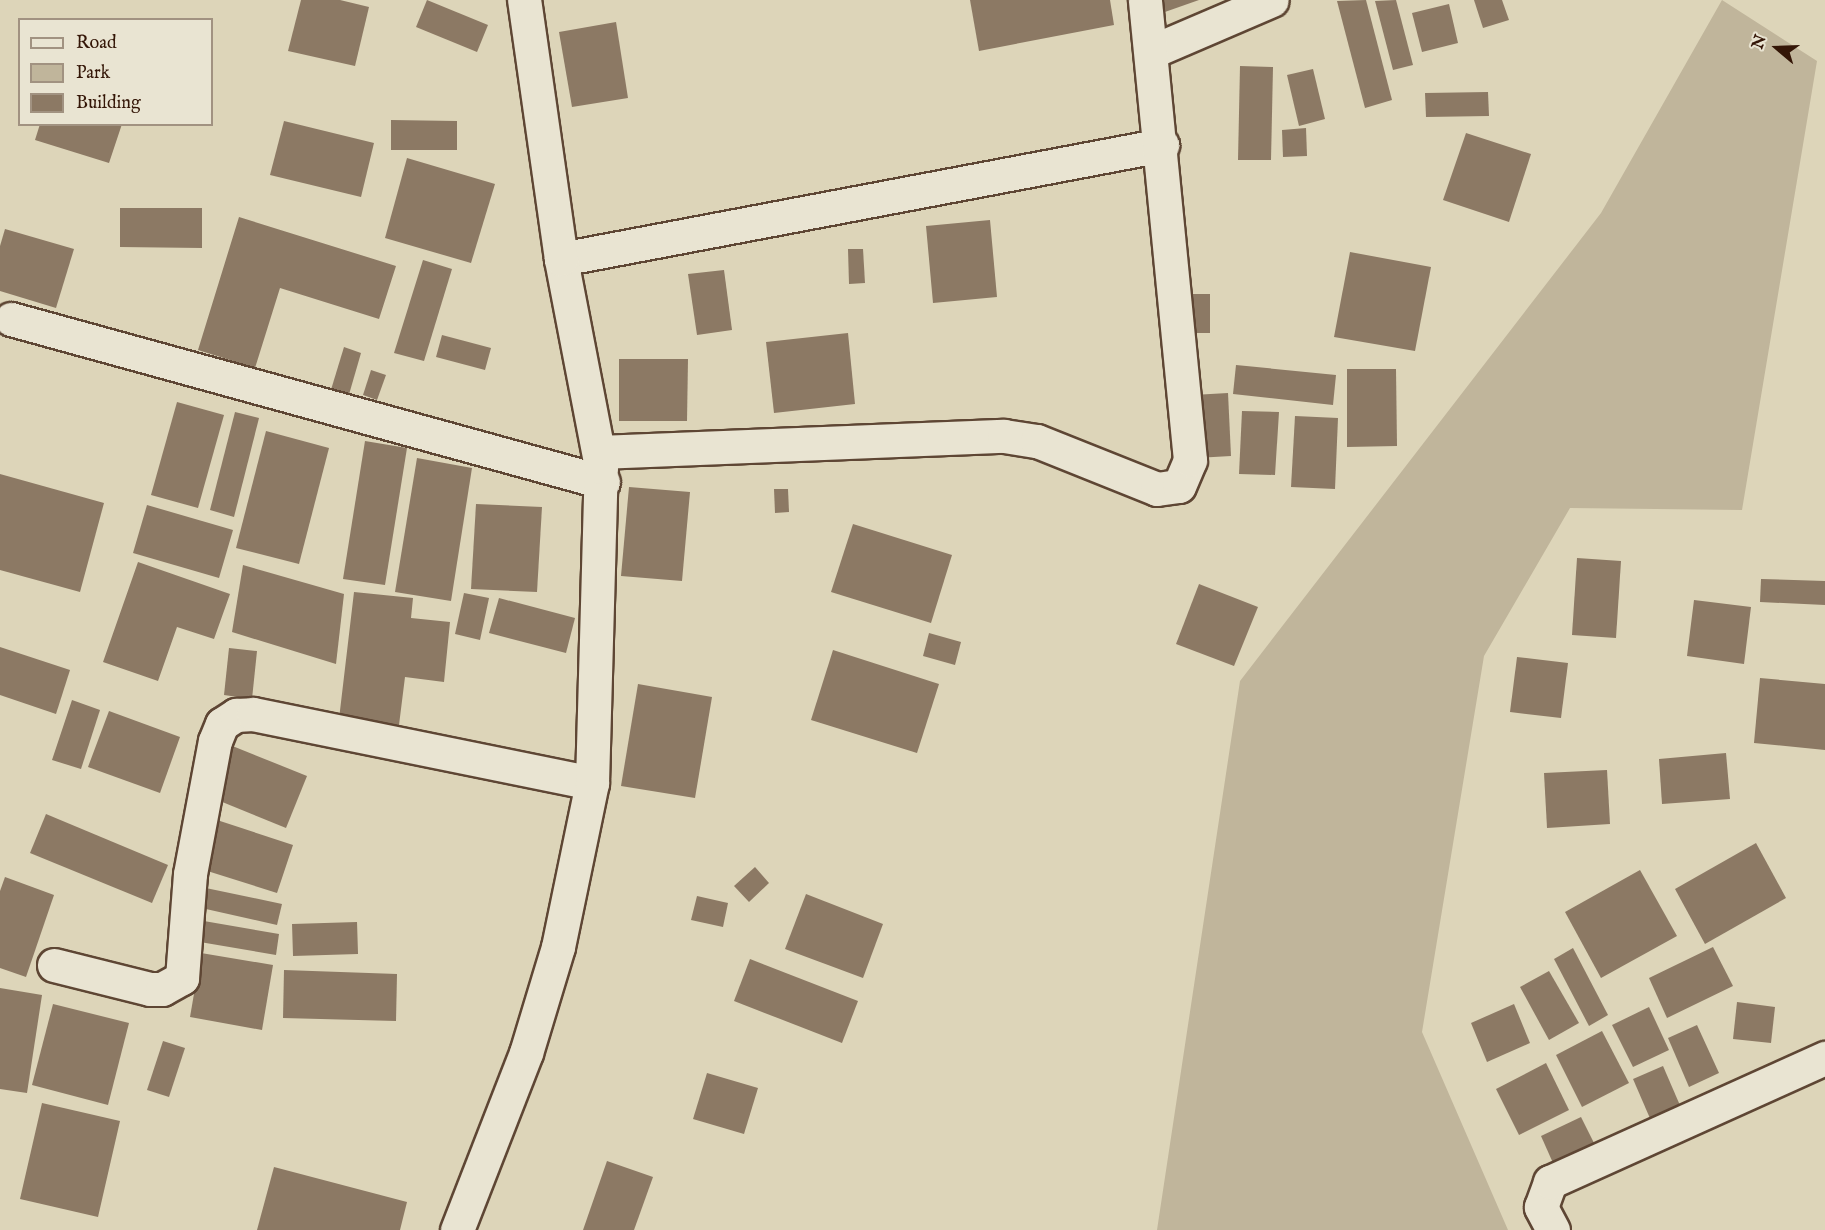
<!DOCTYPE html>
<html>
<head>
<meta charset="utf-8">
<style>
  body { margin:0 }
  #map { position:relative; width:1825px; height:1230px; overflow:hidden; background:#ddd5b9; font-family:"IM FELL English",serif }
  div>[style] { position:absolute }
  .green>* { inset:0; background:#c0b59b }
  .building>* { inset:0; background:#8c7964 }
  .roads { filter:drop-shadow(2px 0 #5e4634) drop-shadow(-2px 0 #5e4634) drop-shadow(0 2px #5e4634) drop-shadow(0 -2px #5e4634) }
  .minor>* { height:33px; margin:-16.5px; padding:0 16.5px; transform-origin:16.5px; border-radius:16.5px; background:#e9e4d2 }
  span { translate:-50% -50%; white-space:nowrap; text-align:center; line-height:1.15; -webkit-text-stroke:5px #e9e4d2; paint-order:stroke }
  .legend { position:absolute; left:18px; top:18px; width:195px; height:108px; box-sizing:border-box; background:#e9e4d2; border:2px solid #a19281; margin:0; padding:8px 10px; list-style:none; font-size:18px; color:#341607 }
  .legend li { display:flex; align-items:center; gap:12px; height:30px }
  .legend b { width:30px; border:2px solid #a19281 }
  .north { position:absolute; left:1747px; top:18px; width:60px; height:60px; -webkit-text-stroke:4px #e9e4d2; paint-order:stroke; rotate:289deg; font-size:16px; font-weight:700; line-height:24px; text-align:center; color:#341607 }
  .north::after { content:''; display:block; margin:auto; width:21px; height:27px; background:#341607; clip-path:polygon(50% 0,100% 100%,50% 72%,0 100%) }
</style>
</head>
<body>
<div id="map">
  <div class="green">
    <div style="clip-path:polygon(1722px 0,1817px 61px,1742px 510px,1570px 508px,1484px 656px,1422px 1032px,1508px 1230px,1157px 1230px,1240px 681px,1601px 213px)"></div>
  </div>
  <div class="building">
    <div style="clip-path:polygon(301px 0,340px 0,369px 7px,355px 66px,288px 51px)"></div>
    <div style="clip-path:polygon(427px 0,488px 25px,477px 52px,416px 27px)"></div>
    <div style="clip-path:polygon(970px 0,1110px 0,1114px 25px,979px 51px)"></div>
    <div style="clip-path:polygon(1157px 0,1199px 0,1162px 13px)"></div>
    <div style="clip-path:polygon(1366px 0,1392px 100px,1365px 108px,1337px 1px)"></div>
    <div style="clip-path:polygon(1396px 0,1413px 65px,1393px 70px,1375px 1px)"></div>
    <div style="clip-path:polygon(1474px 0,1502px 0,1509px 20px,1483px 28px)"></div>
    <div style="clip-path:polygon(1449px 4px,1458px 43px,1422px 52px,1412px 13px)"></div>
    <div style="clip-path:polygon(616px 22px,628px 98px,572px 107px,559px 32px)"></div>
    <div style="clip-path:polygon(1240px 66px,1273px 67px,1271px 160px,1238px 160px)"></div>
    <div style="clip-path:polygon(1313px 69px,1325px 119px,1299px 126px,1287px 75px)"></div>
    <div style="clip-path:polygon(1488px 92px,1489px 116px,1426px 117px,1425px 93px)"></div>
    <div style="clip-path:polygon(391px 120px,457px 121px,457px 150px,391px 150px)"></div>
    <div style="clip-path:polygon(284px 121px,374px 143px,361px 197px,270px 175px)"></div>
    <div style="clip-path:polygon(40px 124px,122px 124px,109px 163px,35px 140px)"></div>
    <div style="clip-path:polygon(1306px 128px,1307px 156px,1283px 157px,1282px 130px)"></div>
    <div style="clip-path:polygon(1466px 133px,1531px 154px,1509px 222px,1443px 200px)"></div>
    <div style="clip-path:polygon(407px 158px,495px 184px,471px 263px,385px 238px)"></div>
    <div style="clip-path:polygon(120px 208px,202px 208px,202px 248px,120px 247px)"></div>
    <div style="clip-path:polygon(239px 217px,396px 266px,379px 319px,280px 288px,255px 368px,198px 350px)"></div>
    <div style="clip-path:polygon(990px 220px,997px 297px,933px 303px,926px 226px)"></div>
    <div style="clip-path:polygon(5px 229px,74px 249px,56px 308px,0 291px,0 246px)"></div>
    <div style="clip-path:polygon(848px 249px,863px 249px,865px 283px,849px 284px)"></div>
    <div style="clip-path:polygon(1350px 252px,1431px 267px,1415px 351px,1334px 337px)"></div>
    <div style="clip-path:polygon(423px 260px,452px 269px,424px 361px,394px 353px)"></div>
    <div style="clip-path:polygon(724px 270px,732px 330px,697px 335px,688px 274px)"></div>
    <div style="clip-path:polygon(1188px 294px,1210px 294px,1210px 333px,1188px 333px)"></div>
    <div style="clip-path:polygon(848px 333px,855px 404px,774px 413px,766px 342px)"></div>
    <div style="clip-path:polygon(442px 335px,491px 348px,485px 370px,436px 357px)"></div>
    <div style="clip-path:polygon(344px 347px,361px 353px,348px 398px,330px 393px)"></div>
    <div style="clip-path:polygon(619px 359px,688px 359px,687px 421px,619px 421px)"></div>
    <div style="clip-path:polygon(1236px 365px,1336px 375px,1333px 405px,1233px 394px)"></div>
    <div style="clip-path:polygon(1347px 369px,1396px 369px,1397px 446px,1347px 447px)"></div>
    <div style="clip-path:polygon(371px 370px,386px 375px,377px 400px,363px 395px)"></div>
    <div style="clip-path:polygon(1228px 393px,1231px 456px,1196px 458px,1193px 395px)"></div>
    <div style="clip-path:polygon(177px 402px,224px 415px,198px 508px,151px 495px)"></div>
    <div style="clip-path:polygon(1242px 411px,1279px 412px,1275px 475px,1239px 474px)"></div>
    <div style="clip-path:polygon(235px 412px,259px 418px,234px 517px,210px 510px)"></div>
    <div style="clip-path:polygon(1295px 416px,1338px 418px,1335px 489px,1291px 487px)"></div>
    <div style="clip-path:polygon(266px 431px,329px 448px,299px 564px,236px 548px)"></div>
    <div style="clip-path:polygon(365px 441px,407px 448px,385px 585px,343px 579px)"></div>
    <div style="clip-path:polygon(417px 458px,472px 468px,451px 601px,395px 592px)"></div>
    <div style="clip-path:polygon(0 474px,104px 503px,80px 592px,0 570px)"></div>
    <div style="clip-path:polygon(629px 487px,690px 492px,682px 581px,621px 576px)"></div>
    <div style="clip-path:polygon(774px 489px,788px 489px,789px 512px,775px 513px)"></div>
    <div style="clip-path:polygon(476px 504px,542px 507px,537px 592px,471px 589px)"></div>
    <div style="clip-path:polygon(147px 505px,233px 530px,219px 578px,133px 553px)"></div>
    <div style="clip-path:polygon(853px 524px,952px 555px,931px 623px,831px 592px)"></div>
    <div style="clip-path:polygon(1577px 558px,1621px 561px,1616px 638px,1572px 635px)"></div>
    <div style="clip-path:polygon(138px 562px,230px 594px,214px 639px,177px 627px,158px 681px,103px 662px)"></div>
    <div style="clip-path:polygon(243px 565px,344px 594px,336px 664px,232px 632px)"></div>
    <div style="clip-path:polygon(1761px 579px,1825px 581px,1825px 605px,1760px 602px)"></div>
    <div style="clip-path:polygon(1199px 584px,1258px 607px,1234px 666px,1176px 644px)"></div>
    <div style="clip-path:polygon(354px 592px,413px 598px,411px 618px,450px 622px,444px 682px,405px 677px,399px 725px,339px 719px)"></div>
    <div style="clip-path:polygon(464px 593px,489px 598px,480px 640px,455px 634px)"></div>
    <div style="clip-path:polygon(499px 598px,575px 618px,566px 653px,489px 633px)"></div>
    <div style="clip-path:polygon(1694px 600px,1751px 607px,1744px 664px,1687px 656px)"></div>
    <div style="clip-path:polygon(929px 633px,961px 642px,955px 665px,923px 656px)"></div>
    <div style="clip-path:polygon(0 647px,70px 670px,56px 714px,0 695px)"></div>
    <div style="clip-path:polygon(229px 648px,257px 651px,252px 699px,224px 695px)"></div>
    <div style="clip-path:polygon(833px 650px,939px 684px,917px 753px,811px 720px)"></div>
    <div style="clip-path:polygon(1517px 657px,1568px 663px,1561px 718px,1510px 712px)"></div>
    <div style="clip-path:polygon(1760px 678px,1825px 684px,1825px 750px,1754px 743px)"></div>
    <div style="clip-path:polygon(638px 684px,712px 697px,695px 798px,621px 786px)"></div>
    <div style="clip-path:polygon(72px 700px,100px 710px,81px 769px,52px 760px)"></div>
    <div style="clip-path:polygon(109px 711px,180px 737px,160px 793px,88px 767px)"></div>
    <div style="clip-path:polygon(230px 745px,307px 776px,286px 828px,210px 797px)"></div>
    <div style="clip-path:polygon(1726px 753px,1730px 799px,1662px 804px,1659px 759px)"></div>
    <div style="clip-path:polygon(1607px 770px,1610px 824px,1547px 828px,1544px 773px)"></div>
    <div style="clip-path:polygon(46px 814px,168px 865px,152px 903px,30px 853px)"></div>
    <div style="clip-path:polygon(217px 820px,293px 845px,277px 893px,201px 869px)"></div>
    <div style="clip-path:polygon(1756px 843px,1786px 898px,1705px 944px,1675px 889px)"></div>
    <div style="clip-path:polygon(755px 867px,769px 883px,749px 902px,734px 886px)"></div>
    <div style="clip-path:polygon(1640px 870px,1677px 936px,1601px 978px,1565px 912px)"></div>
    <div style="clip-path:polygon(5px 877px,54px 895px,26px 977px,0 968px,0 891px)"></div>
    <div style="clip-path:polygon(201px 887px,282px 904px,277px 925px,197px 907px)"></div>
    <div style="clip-path:polygon(806px 894px,883px 924px,863px 978px,785px 949px)"></div>
    <div style="clip-path:polygon(697px 896px,728px 903px,723px 927px,691px 920px)"></div>
    <div style="clip-path:polygon(198px 920px,279px 934px,276px 955px,194px 941px)"></div>
    <div style="clip-path:polygon(357px 922px,358px 954px,293px 956px,292px 924px)"></div>
    <div style="clip-path:polygon(1713px 947px,1733px 986px,1667px 1018px,1649px 978px)"></div>
    <div style="clip-path:polygon(1573px 948px,1608px 1015px,1589px 1026px,1554px 959px)"></div>
    <div style="clip-path:polygon(201px 953px,273px 965px,262px 1030px,190px 1017px)"></div>
    <div style="clip-path:polygon(750px 959px,858px 1001px,842px 1043px,734px 1001px)"></div>
    <div style="clip-path:polygon(284px 970px,397px 974px,396px 1021px,283px 1018px)"></div>
    <div style="clip-path:polygon(1549px 971px,1579px 1023px,1549px 1040px,1520px 987px)"></div>
    <div style="clip-path:polygon(0 988px,42px 995px,27px 1093px,0 1089px)"></div>
    <div style="clip-path:polygon(1737px 1002px,1775px 1007px,1771px 1043px,1733px 1039px)"></div>
    <div style="clip-path:polygon(53px 1004px,129px 1023px,108px 1105px,32px 1085px)"></div>
    <div style="clip-path:polygon(1514px 1004px,1530px 1043px,1487px 1062px,1471px 1023px)"></div>
    <div style="clip-path:polygon(1649px 1007px,1669px 1050px,1633px 1067px,1612px 1025px)"></div>
    <div style="clip-path:polygon(1697px 1025px,1719px 1073px,1689px 1087px,1668px 1038px)"></div>
    <div style="clip-path:polygon(1602px 1031px,1629px 1083px,1582px 1107px,1556px 1055px)"></div>
    <div style="clip-path:polygon(163px 1041px,185px 1048px,169px 1097px,147px 1090px)"></div>
    <div style="clip-path:polygon(1546px 1063px,1569px 1110px,1519px 1135px,1496px 1089px)"></div>
    <div style="clip-path:polygon(1663px 1066px,1682px 1110px,1652px 1123px,1633px 1079px)"></div>
    <div style="clip-path:polygon(707px 1073px,758px 1088px,744px 1134px,693px 1119px)"></div>
    <div style="clip-path:polygon(42px 1103px,120px 1121px,98px 1217px,20px 1199px)"></div>
    <div style="clip-path:polygon(1581px 1117px,1594px 1143px,1553px 1163px,1541px 1136px)"></div>
    <div style="clip-path:polygon(607px 1161px,653px 1177px,634px 1230px,583px 1230px)"></div>
    <div style="clip-path:polygon(274px 1167px,407px 1202px,400px 1230px,257px 1230px)"></div>
  </div>
  <div class="roads">
    <div class="minor">
      <div style="left:1153px;top:51px;width:129px;rotate:-23.2deg"></div>
      <div style="left:561px;top:259px;width:612px;rotate:-10.74deg"></div>
      <div style="left:11px;top:319px;width:614px;rotate:15.39deg"></div>
      <div style="left:599px;top:452px;width:405px;rotate:-2.3deg"></div>
      <div style="left:1004px;top:436px;width:33px;rotate:9deg"></div>
      <div style="left:1037px;top:441px;width:129px;rotate:21.8deg"></div>
      <div style="left:1157px;top:489px;width:22px;rotate:-8deg"></div>
      <div style="left:1179px;top:486px;width:28px;rotate:-67deg"></div>
      <div style="left:1190px;top:460px;width:462px;rotate:-95.6deg"></div>
      <div style="left:54px;top:965px;width:99px;rotate:14deg"></div>
      <div style="left:150px;top:989px;width:12px"></div>
      <div style="left:162px;top:989px;width:23px;rotate:-29deg"></div>
      <div style="left:182px;top:978px;width:104px;rotate:-85.6deg"></div>
      <div style="left:190px;top:874px;width:135px;rotate:-79.4deg"></div>
      <div style="left:215px;top:741px;width:18px;rotate:-68deg"></div>
      <div style="left:222px;top:724px;width:17px;rotate:-33deg"></div>
      <div style="left:236px;top:715px;width:17px;rotate:-3deg"></div>
      <div style="left:253px;top:714px;width:346px;rotate:11.5deg"></div>
      <div style="left:457px;top:1230px;width:190px;rotate:-68.7deg"></div>
      <div style="left:526px;top:1053px;width:111px;rotate:-73.2deg"></div>
      <div style="left:558px;top:947px;width:167px;rotate:-78.3deg"></div>
      <div style="left:592px;top:783px;width:316px;rotate:-88.4deg"></div>
      <div style="left:601px;top:467px;width:212px;rotate:-100.9deg"></div>
      <div style="left:561px;top:259px;width:262px;rotate:-98.1deg"></div>
      <div style="left:1553px;top:1230px;width:26px;rotate:-118deg"></div>
      <div style="left:1541px;top:1207px;width:27px;rotate:-70deg"></div>
      <div style="left:1550px;top:1182px;width:302px;rotate:-24.3deg"></div>
    </div>
  </div>
  <ul class="legend">
  <li><b style="height:8px;background:#e9e4d2"></b>Road</li>
  <li><b style="height:16px;background:#c0b59b"></b>Park</li>
  <li><b style="height:16px;background:#8c7964"></b>Building</li>
  </ul>
  <div class="north">N</div>
</div>
</body>
</html>
